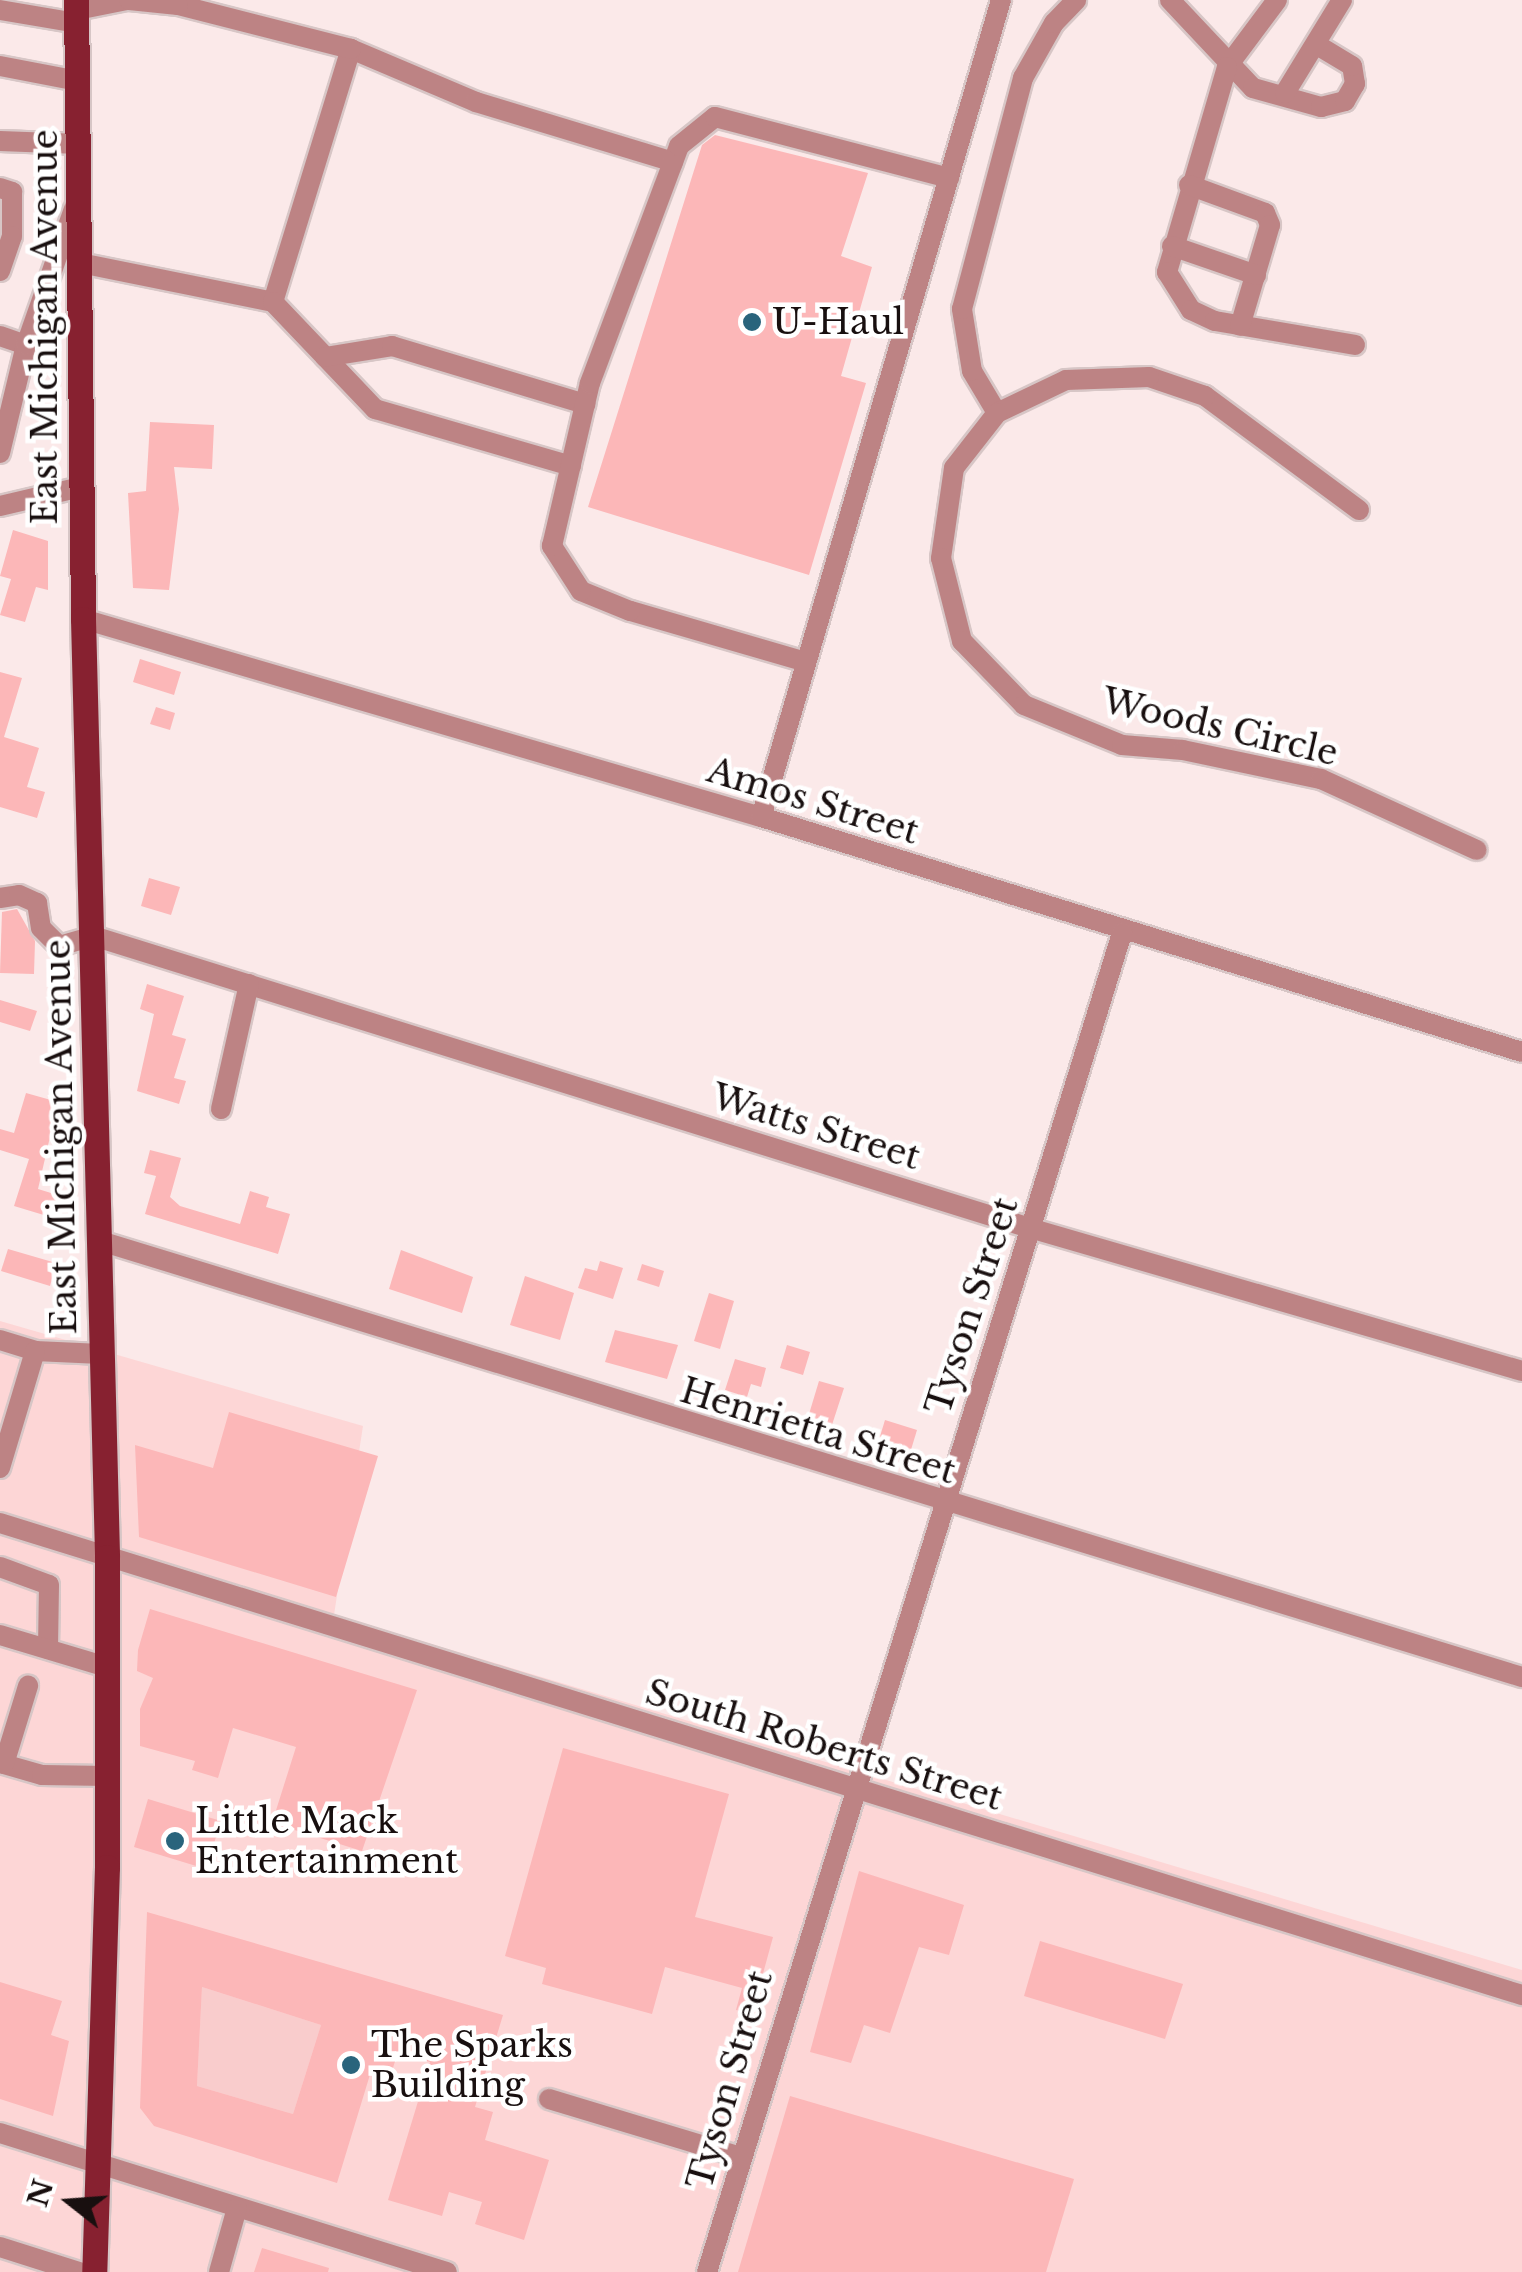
<!DOCTYPE html>
<html>
<head>
<meta charset="utf-8">
<style>
  body { margin:0 }
  #map { position:relative; width:1522px; height:2272px; overflow:hidden; background:#fbe9e9; font-family:"Libre Baskerville",serif }
  div>[style] { position:absolute }
  .built>* { inset:0; background:#fdd6d6 }
  .green>* { inset:0; background:#f9cccc }
  .building>* { inset:0; background:#fcb7b8 }
  .roads { filter:drop-shadow(2px 0 #d7c6c6) drop-shadow(-2px 0 #d7c6c6) drop-shadow(0 2px #d7c6c6) drop-shadow(0 -2px #d7c6c6) }
  .minor>* { height:20px; margin:-10px; padding:0 10px; transform-origin:10px; border-radius:10px; background:#bd8384 }
  .major>* { height:25px; margin:-12.5px; padding:0 12.5px; transform-origin:12.5px; border-radius:12.5px; background:#872130 }
  .dots>* { width:28px; height:28px; translate:-50% -50%; box-sizing:border-box; border:5px solid #fff; border-radius:50% }
  span { translate:-50% -50%; white-space:nowrap; text-align:center; line-height:1.15; -webkit-text-stroke:9px #fff; paint-order:stroke }
  .poi-label { font-size:35px; color:#180f0f }
  .left { translate:0 -50%; text-align:left }
  .street-label { font-size:35px; color:#180f0f }
  .north { position:absolute; left:20px; top:2152px; width:100px; height:100px; -webkit-text-stroke:8px #fff; paint-order:stroke; rotate:287deg; font-size:28px; font-weight:700; line-height:40px; text-align:center; color:#180f0f }
  .north::after { content:''; display:block; margin:auto; width:35px; height:45px; background:#180f0f; clip-path:polygon(50% 0,100% 100%,50% 72%,0 100%) }
</style>
</head>
<body>
<div id="map">
  <div class="built">
    <div style="clip-path:polygon(0 1321px,363px 1426px,334px 1615px,1522px 1970px,1522px 2272px,0 2272px)"></div>
  </div>
  <div class="green">
    <div style="clip-path:polygon(202px 1987px,321px 2025px,293px 2114px,197px 2086px)"></div>
  </div>
  <div class="building">
    <div style="clip-path:polygon(715px 135px,868px 173px,841px 256px,872px 267px,841px 376px,866px 383px,809px 575px,588px 507px,702px 145px)"></div>
    <div style="clip-path:polygon(150px 422px,214px 425px,212px 469px,174px 467px,179px 509px,169px 590px,133px 588px,128px 493px,146px 491px)"></div>
    <div style="clip-path:polygon(13px 530px,48px 541px,48px 590px,36px 587px,25px 622px,0 615px,11px 579px,0 576px)"></div>
    <div style="clip-path:polygon(140px 659px,181px 672px,174px 695px,133px 682px)"></div>
    <div style="clip-path:polygon(0 672px,22px 678px,4px 737px,39px 748px,27px 787px,45px 792px,37px 818px,0 807px)"></div>
    <div style="clip-path:polygon(156px 707px,175px 713px,170px 730px,150px 724px)"></div>
    <div style="clip-path:polygon(149px 878px,180px 887px,171px 915px,141px 906px)"></div>
    <div style="clip-path:polygon(17px 909px,35px 941px,34px 974px,0 973px,2px 912px)"></div>
    <div style="clip-path:polygon(147px 984px,184px 996px,172px 1035px,186px 1039px,174px 1078px,186px 1081px,179px 1104px,137px 1091px,154px 1014px,140px 1009px)"></div>
    <div style="clip-path:polygon(0 1000px,37px 1011px,30px 1031px,0 1022px)"></div>
    <div style="clip-path:polygon(26px 1093px,58px 1102px,38px 1189px,64px 1197px,57px 1219px,14px 1206px,29px 1159px,0 1150px,0 1129px,14px 1133px)"></div>
    <div style="clip-path:polygon(150px 1150px,181px 1158px,170px 1197px,180px 1206px,240px 1224px,250px 1191px,269px 1197px,266px 1207px,290px 1214px,278px 1254px,145px 1214px,156px 1176px,144px 1173px)"></div>
    <div style="clip-path:polygon(8px 1249px,56px 1263px,50px 1286px,1px 1271px)"></div>
    <div style="clip-path:polygon(401px 1250px,473px 1277px,462px 1313px,389px 1289px)"></div>
    <div style="clip-path:polygon(600px 1261px,623px 1268px,613px 1299px,578px 1288px,585px 1268px,597px 1271px)"></div>
    <div style="clip-path:polygon(642px 1264px,664px 1271px,659px 1287px,637px 1280px)"></div>
    <div style="clip-path:polygon(525px 1276px,574px 1293px,560px 1340px,510px 1325px)"></div>
    <div style="clip-path:polygon(709px 1293px,734px 1301px,720px 1349px,694px 1341px)"></div>
    <div style="clip-path:polygon(615px 1330px,678px 1345px,667px 1379px,605px 1362px)"></div>
    <div style="clip-path:polygon(787px 1345px,810px 1352px,803px 1375px,780px 1368px)"></div>
    <div style="clip-path:polygon(735px 1359px,766px 1368px,761px 1387px,751px 1384px,747px 1397px,725px 1390px)"></div>
    <div style="clip-path:polygon(819px 1381px,844px 1388px,830px 1431px,806px 1424px)"></div>
    <div style="clip-path:polygon(229px 1412px,378px 1456px,336px 1597px,139px 1537px,135px 1445px,213px 1468px)"></div>
    <div style="clip-path:polygon(885px 1420px,917px 1430px,910px 1453px,878px 1443px)"></div>
    <div style="clip-path:polygon(150px 1609px,417px 1690px,362px 1851px,272px 1823px,296px 1747px,233px 1728px,218px 1778px,192px 1770px,195px 1761px,140px 1746px,140px 1709px,153px 1678px,137px 1671px,138px 1650px)"></div>
    <div style="clip-path:polygon(563px 1748px,729px 1794px,695px 1917px,773px 1937px,752px 2014px,736px 2010px,742px 1988px,665px 1967px,652px 2014px,542px 1984px,546px 1968px,505px 1956px)"></div>
    <div style="clip-path:polygon(148px 1799px,221px 1821px,206px 1869px,134px 1847px)"></div>
    <div style="clip-path:polygon(859px 1871px,964px 1905px,949px 1955px,919px 1947px,890px 2033px,864px 2025px,851px 2063px,810px 2052px)"></div>
    <div style="clip-path:polygon(evenodd,147px 1912px,503px 2015px,475px 2107px,493px 2112px,485px 2140px,549px 2160px,524px 2240px,475px 2224px,482px 2202px,449px 2192px,442px 2216px,388px 2200px,430px 2062px,398px 2052px,391px 2074px,372px 2068px,337px 2183px,154px 2126px,140px 2108px,147px 1912px,202px 1987px,321px 2025px,293px 2114px,197px 2086px,202px 1987px)"></div>
    <div style="clip-path:polygon(1040px 1941px,1183px 1984px,1165px 2039px,1024px 1996px)"></div>
    <div style="clip-path:polygon(0 1982px,62px 2001px,51px 2035px,69px 2041px,53px 2116px,0 2099px)"></div>
    <div style="clip-path:polygon(790px 2096px,1074px 2179px,1046px 2272px,738px 2272px)"></div>
    <div style="clip-path:polygon(262px 2248px,329px 2268px,328px 2272px,254px 2272px)"></div>
  </div>
  <div class="roads">
    <div class="minor">
      <div style="left:1170px;top:0;width:121px;rotate:46.7deg"></div>
      <div style="left:1253px;top:88px;width:71px;rotate:15.6deg"></div>
      <div style="left:1321px;top:107px;width:25px;rotate:-14deg"></div>
      <div style="left:1345px;top:101px;width:20px;rotate:-60deg"></div>
      <div style="left:1355px;top:84px;width:18px;rotate:-99deg"></div>
      <div style="left:1352px;top:66px;width:41px;rotate:-149deg"></div>
      <div style="left:1277px;top:0;width:84px;rotate:126.7deg"></div>
      <div style="left:1227px;top:67px;width:214px;rotate:106.3deg"></div>
      <div style="left:1167px;top:272px;width:45px;rotate:57.7deg"></div>
      <div style="left:1191px;top:310px;width:26px;rotate:25deg"></div>
      <div style="left:1215px;top:321px;width:142px;rotate:9.7deg"></div>
      <div style="left:0;top:10px;width:78px;rotate:9.6deg"></div>
      <div style="left:77px;top:10px;width:51px;rotate:-11.3deg"></div>
      <div style="left:351px;top:49px;width:136px;rotate:23deg"></div>
      <div style="left:476px;top:102px;width:206px;rotate:16.9deg"></div>
      <div style="left:0;top:66px;width:79px;rotate:10.9deg"></div>
      <div style="left:1285px;top:93px;width:109px;rotate:-58.5deg"></div>
      <div style="left:0;top:141px;width:79px;rotate:2.2deg"></div>
      <div style="left:1189px;top:185px;width:81px;rotate:20.2deg"></div>
      <div style="left:1265px;top:213px;width:13px;rotate:67deg"></div>
      <div style="left:1270px;top:225px;width:105px;rotate:106.5deg"></div>
      <div style="left:0;top:188px;width:13px;rotate:18deg"></div>
      <div style="left:12px;top:192px;width:44px;rotate:90deg"></div>
      <div style="left:12px;top:236px;width:37px;rotate:109deg"></div>
      <div style="left:1172px;top:246px;width:89px;rotate:19deg"></div>
      <div style="left:80px;top:263px;width:197px;rotate:11.4deg"></div>
      <div style="left:273px;top:302px;width:265px;rotate:-72.9deg"></div>
      <div style="left:351px;top:49px;width:179px;rotate:-165.7deg"></div>
      <div style="left:178px;top:5px;width:49px;rotate:-174.2deg"></div>
      <div style="left:273px;top:302px;width:148px;rotate:46.4deg"></div>
      <div style="left:375px;top:409px;width:204px;rotate:16.2deg"></div>
      <div style="left:0;top:336px;width:28px;rotate:19deg"></div>
      <div style="left:325px;top:357px;width:68px;rotate:-9.3deg"></div>
      <div style="left:392px;top:346px;width:202px;rotate:16.7deg"></div>
      <div style="left:997px;top:413px;width:49px;rotate:-120.8deg"></div>
      <div style="left:972px;top:371px;width:63px;rotate:-99.2deg"></div>
      <div style="left:962px;top:309px;width:239px;rotate:-75.2deg"></div>
      <div style="left:1023px;top:78px;width:63px;rotate:-60.6deg"></div>
      <div style="left:1054px;top:23px;width:32px;rotate:-46deg"></div>
      <div style="left:0;top:453px;width:111px;rotate:-76.5deg"></div>
      <div style="left:26px;top:345px;width:144px;rotate:-70.6deg"></div>
      <div style="left:0;top:506px;width:83px;rotate:-13.2deg"></div>
      <div style="left:1359px;top:510px;width:192px;rotate:-143.5deg"></div>
      <div style="left:1205px;top:396px;width:59px;rotate:-161.3deg"></div>
      <div style="left:1149px;top:377px;width:83px;rotate:177.9deg"></div>
      <div style="left:1066px;top:380px;width:76px;rotate:154.4deg"></div>
      <div style="left:997px;top:413px;width:70px;rotate:128deg"></div>
      <div style="left:954px;top:468px;width:91px;rotate:98.2deg"></div>
      <div style="left:941px;top:558px;width:86px;rotate:75.8deg"></div>
      <div style="left:962px;top:641px;width:89px;rotate:45.9deg"></div>
      <div style="left:1024px;top:705px;width:106px;rotate:22.2deg"></div>
      <div style="left:1122px;top:745px;width:61px;rotate:4.7deg"></div>
      <div style="left:1183px;top:750px;width:141px;rotate:11.9deg"></div>
      <div style="left:1321px;top:779px;width:171px;rotate:24.5deg"></div>
      <div style="left:83px;top:619px;width:706px;rotate:16.28deg"></div>
      <div style="left:761px;top:817px;width:796px;rotate:17.16deg"></div>
      <div style="left:806px;top:662px;width:183px;rotate:-163.8deg"></div>
      <div style="left:630px;top:611px;width:53px;rotate:-157.8deg"></div>
      <div style="left:581px;top:591px;width:54px;rotate:-122.8deg"></div>
      <div style="left:552px;top:546px;width:167px;rotate:-76.9deg"></div>
      <div style="left:590px;top:383px;width:253px;rotate:-69.4deg"></div>
      <div style="left:679px;top:146px;width:46px;rotate:-38.9deg"></div>
      <div style="left:715px;top:117px;width:242px;rotate:14.6deg"></div>
      <div style="left:761px;top:817px;width:852px;rotate:-73.63deg"></div>
      <div style="left:0;top:898px;width:19px;rotate:-9deg"></div>
      <div style="left:19px;top:895px;width:20px;rotate:24deg"></div>
      <div style="left:37px;top:903px;width:25px;rotate:81deg"></div>
      <div style="left:41px;top:928px;width:25px;rotate:45deg"></div>
      <div style="left:59px;top:946px;width:35px;rotate:-16deg"></div>
      <div style="left:93px;top:936px;width:985px;rotate:17.31deg"></div>
      <div style="left:1033px;top:1229px;width:509px;rotate:16.19deg"></div>
      <div style="left:221px;top:1109px;width:128px;rotate:-77.4deg"></div>
      <div style="left:97px;top:1240px;width:1491px;rotate:17.05deg"></div>
      <div style="left:0;top:1340px;width:37px;rotate:17deg"></div>
      <div style="left:35px;top:1351px;width:66px;rotate:2.6deg"></div>
      <div style="left:0;top:1468px;width:122px;rotate:-73.3deg"></div>
      <div style="left:0;top:1523px;width:1594px;rotate:17.23deg"></div>
      <div style="left:0;top:1567px;width:52px;rotate:20.2deg"></div>
      <div style="left:49px;top:1585px;width:64px;rotate:90.9deg"></div>
      <div style="left:0;top:1635px;width:112px;rotate:16.7deg"></div>
      <div style="left:0;top:1763px;width:44px;rotate:15.9deg"></div>
      <div style="left:42px;top:1775px;width:65px;rotate:0.9deg"></div>
      <div style="left:4px;top:1764px;width:82px;rotate:-72.9deg"></div>
      <div style="left:549px;top:2099px;width:201px;rotate:16.8deg"></div>
      <div style="left:0;top:2133px;width:468px;rotate:17.3deg"></div>
      <div style="left:0;top:2247px;width:83px;rotate:17.6deg"></div>
      <div style="left:219px;top:2272px;width:66px;rotate:-74.3deg"></div>
      <div style="left:707px;top:2272px;width:1402px;rotate:-72.78deg"></div>
    </div>
    <div class="major">
      <div style="left:76px;top:0;width:619px;rotate:89.35deg"></div>
      <div style="left:83px;top:619px;width:938px;rotate:88.53deg"></div>
      <div style="left:107px;top:1557px;width:310px;rotate:90deg"></div>
      <div style="left:107px;top:1867px;width:405px;rotate:91.8deg"></div>
    </div>
  </div>
  <div class="dots">
    <div style="left:752px;top:322px;background:#29647c"></div>
    <div style="left:175px;top:1841px;background:#29647c"></div>
    <div style="left:351px;top:2065px;background:#29647c"></div>
  </div>
  <div class="poi-label">
    <span class="left" style="left:772px;top:322px">U-Haul</span>
    <span class="left" style="left:195px;top:1841px">Little Mack<br>Entertainment</span>
    <span class="left" style="left:371px;top:2065px">The Sparks<br>Building</span>
  </div>
  <div class="street-label">
    <span style="left:45px;top:327px;rotate:-90deg">East Michigan Avenue</span>
    <span style="left:1220px;top:727px;rotate:13deg">Woods Circle</span>
    <span style="left:813px;top:801px;rotate:17deg">Amos Street</span>
    <span style="left:816px;top:1127px;rotate:17deg">Watts Street</span>
    <span style="left:61px;top:1137px;rotate:-91deg">East Michigan Avenue</span>
    <span style="left:972px;top:1306px;rotate:-72deg">Tyson Street</span>
    <span style="left:818px;top:1431px;rotate:17deg">Henrietta Street</span>
    <span style="left:824px;top:1745px;rotate:17deg">South Roberts Street</span>
    <span style="left:730px;top:2080px;rotate:-74deg">Tyson Street</span>
  </div>
  <div class="north">N</div>
</div>
</body>
</html>
